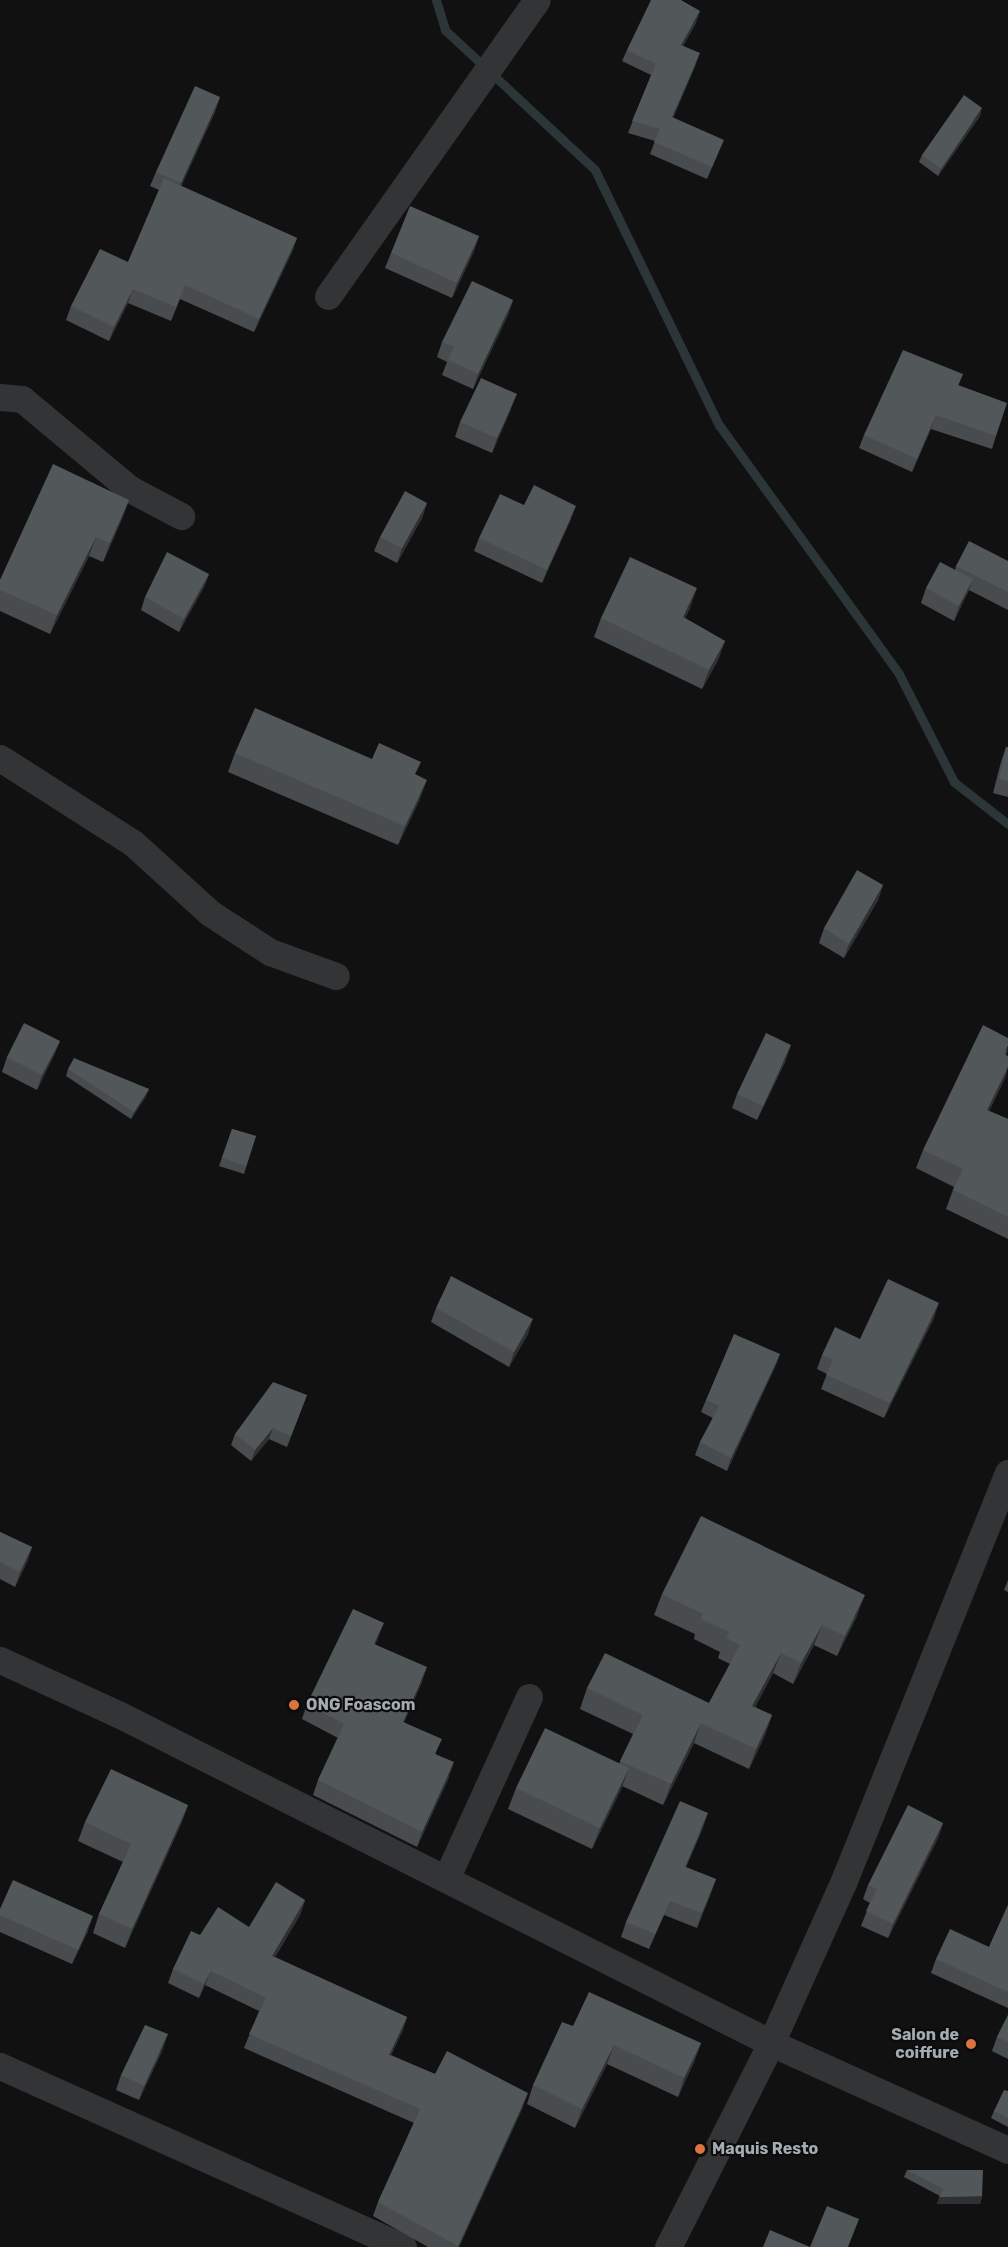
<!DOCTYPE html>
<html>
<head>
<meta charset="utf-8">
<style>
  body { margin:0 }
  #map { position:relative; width:1008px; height:2247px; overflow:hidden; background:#111112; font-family:Rubik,sans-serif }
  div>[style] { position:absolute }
  .stream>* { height:9px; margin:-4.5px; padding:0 4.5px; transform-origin:4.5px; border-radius:4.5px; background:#2c3639 }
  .street>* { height:27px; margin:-13.5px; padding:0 13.5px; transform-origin:13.5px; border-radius:13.5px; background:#323436 }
  .wall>* { inset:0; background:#494c4e }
  .shaded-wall>* { inset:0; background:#2e3032 }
  .building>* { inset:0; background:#525759 }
  .dots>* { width:16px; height:16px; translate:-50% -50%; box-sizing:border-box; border:3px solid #0c0c0d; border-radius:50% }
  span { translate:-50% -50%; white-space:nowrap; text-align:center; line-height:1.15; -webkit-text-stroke:4.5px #0c0c0d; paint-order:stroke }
  .poi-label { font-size:16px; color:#a3acb1; font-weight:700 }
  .left { translate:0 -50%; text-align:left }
  .right { translate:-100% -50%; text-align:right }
</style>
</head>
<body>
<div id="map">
  <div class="stream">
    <div style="left:436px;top:0;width:31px;rotate:73deg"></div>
    <div style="left:445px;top:30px;width:205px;rotate:43deg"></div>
    <div style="left:595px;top:170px;width:284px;rotate:64.1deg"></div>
    <div style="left:719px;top:425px;width:307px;rotate:54.1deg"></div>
    <div style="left:899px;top:674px;width:121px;rotate:63deg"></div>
    <div style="left:954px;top:782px;width:68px;rotate:37.9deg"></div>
  </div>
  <div class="street">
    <div style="left:328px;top:296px;width:362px;rotate:-54.8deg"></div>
    <div style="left:0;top:397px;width:22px;rotate:5deg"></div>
    <div style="left:22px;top:399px;width:141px;rotate:39.8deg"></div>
    <div style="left:130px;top:489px;width:58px;rotate:27.9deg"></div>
    <div style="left:0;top:758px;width:158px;rotate:32.6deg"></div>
    <div style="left:133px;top:843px;width:104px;rotate:42.3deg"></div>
    <div style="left:210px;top:913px;width:72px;rotate:33deg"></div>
    <div style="left:270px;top:952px;width:70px;rotate:20deg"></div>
    <div style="left:0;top:1660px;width:132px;rotate:24.6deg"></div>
    <div style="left:120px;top:1715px;width:729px;rotate:26.74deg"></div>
    <div style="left:771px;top:2043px;width:260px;rotate:24.3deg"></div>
    <div style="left:446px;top:1879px;width:200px;rotate:-65.5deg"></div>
    <div style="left:0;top:2066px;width:442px;rotate:24.2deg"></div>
    <div style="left:668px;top:2247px;width:229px;rotate:-63.2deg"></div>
    <div style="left:771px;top:2043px;width:175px;rotate:-65.8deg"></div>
    <div style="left:843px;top:1883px;width:442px;rotate:-68.1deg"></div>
  </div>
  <div class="wall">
    <div style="clip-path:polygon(696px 23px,683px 46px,696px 64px,673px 118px,719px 151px,707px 179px,650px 154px,655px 141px,628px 133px,651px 75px,622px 61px,627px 50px)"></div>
    <div style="clip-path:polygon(220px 97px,215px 112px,181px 186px,297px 238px,292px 252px,254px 332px,180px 299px,171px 321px,128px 303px,109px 341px,66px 320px,71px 306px,128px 262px,159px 190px,150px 186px,156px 172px)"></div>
    <div style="clip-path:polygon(980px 116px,938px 176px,919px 162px,922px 155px)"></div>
    <div style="clip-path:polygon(479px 236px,474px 251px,452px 298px,385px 268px,391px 253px)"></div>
    <div style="clip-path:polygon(513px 300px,508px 315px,473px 389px,442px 375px,447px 362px,437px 357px,442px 342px)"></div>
    <div style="clip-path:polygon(963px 374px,958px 386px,996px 436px,992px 449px,931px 429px,912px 472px,859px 448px,864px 435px)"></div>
    <div style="clip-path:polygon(511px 409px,492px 453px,455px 437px,460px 422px)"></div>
    <div style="clip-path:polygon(129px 500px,122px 519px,103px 562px,89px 556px,50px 634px,0 611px,0 580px)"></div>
    <div style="clip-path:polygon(427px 503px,422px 518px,397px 563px,374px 551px,380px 537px)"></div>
    <div style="clip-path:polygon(524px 505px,571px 519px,542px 583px,474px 551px,479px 538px)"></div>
    <div style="clip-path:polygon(1008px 561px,1008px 610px,969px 590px,954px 621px,921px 603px,926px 588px,955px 570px,956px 566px)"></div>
    <div style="clip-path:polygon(209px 574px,204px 587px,179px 632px,141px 610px,145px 597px)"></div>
    <div style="clip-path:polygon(690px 608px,685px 618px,725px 641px,718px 660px,702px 689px,594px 637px,601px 618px)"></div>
    <div style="clip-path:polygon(1006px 747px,1008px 747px,1008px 797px,993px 793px,1001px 762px)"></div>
    <div style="clip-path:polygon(235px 753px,372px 759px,416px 775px,420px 799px,398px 845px,228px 772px)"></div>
    <div style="clip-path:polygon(883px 885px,878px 900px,844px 958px,819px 943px,824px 928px)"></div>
    <div style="clip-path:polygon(60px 1041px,54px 1055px,37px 1090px,2px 1072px,7px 1057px)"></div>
    <div style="clip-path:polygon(1008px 1048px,1006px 1055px,1006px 1076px,989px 1111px,1008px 1119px,1008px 1239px,946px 1209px,954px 1187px,916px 1168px,923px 1150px)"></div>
    <div style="clip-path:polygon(786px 1060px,757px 1120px,732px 1108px,737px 1094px)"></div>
    <div style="clip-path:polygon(68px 1069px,149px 1089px,146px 1096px,131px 1119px,66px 1076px)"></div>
    <div style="clip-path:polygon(232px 1129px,256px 1136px,244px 1174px,219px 1166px)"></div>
    <div style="clip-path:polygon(436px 1308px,528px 1334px,509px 1367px,431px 1322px)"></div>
    <div style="clip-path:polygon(934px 1318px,884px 1418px,821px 1389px,827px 1374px,817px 1369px,822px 1355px,860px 1339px)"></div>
    <div style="clip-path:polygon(780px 1354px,775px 1367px,727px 1471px,695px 1455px,700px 1442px,713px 1418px,701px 1412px,706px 1400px)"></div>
    <div style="clip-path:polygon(307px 1395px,287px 1447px,269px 1439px,251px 1461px,231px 1445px,235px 1434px)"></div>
    <div style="clip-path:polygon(0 1532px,32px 1547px,27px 1562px,15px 1587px,0 1579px)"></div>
    <div style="clip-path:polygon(1008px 1580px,1008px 1592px,1004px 1590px)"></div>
    <div style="clip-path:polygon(662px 1594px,857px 1616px,837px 1656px,814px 1645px,793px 1684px,773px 1673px,755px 1707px,772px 1715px,765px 1735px,749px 1769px,694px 1743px,663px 1805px,622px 1786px,592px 1849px,508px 1809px,516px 1788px,619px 1764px,633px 1734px,580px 1709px,587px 1688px,709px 1703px,730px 1664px,718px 1658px,720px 1652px,694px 1639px,695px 1634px,654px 1615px)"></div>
    <div style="clip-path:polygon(378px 1638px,375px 1644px,422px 1682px,404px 1722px,436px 1754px,449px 1777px,417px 1847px,313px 1795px,318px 1780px,338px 1738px,302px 1719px,307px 1704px)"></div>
    <div style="clip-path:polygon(188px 1805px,181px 1824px,125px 1948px,93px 1933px,99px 1914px,123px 1862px,78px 1841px,85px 1822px)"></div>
    <div style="clip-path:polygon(943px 1823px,938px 1838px,888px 1938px,861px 1926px,870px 1903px,863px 1899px,868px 1885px)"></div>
    <div style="clip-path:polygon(703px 1828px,686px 1867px,716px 1879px,697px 1928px,664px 1915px,649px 1949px,621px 1937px,626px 1922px)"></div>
    <div style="clip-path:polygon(305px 1900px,300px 1915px,275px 1957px,407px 2017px,402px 2032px,391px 2055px,435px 2074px,523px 2107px,459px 2247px,428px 2247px,373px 2216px,378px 2202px,414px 2123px,244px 2048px,259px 2011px,205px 1985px,199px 1998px,168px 1983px,173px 1969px,200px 1935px,249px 1927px)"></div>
    <div style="clip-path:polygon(1008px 1905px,1008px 2008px,931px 1973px,936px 1959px,989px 1947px)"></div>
    <div style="clip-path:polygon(0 1909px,88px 1931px,72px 1964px,0 1932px)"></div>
    <div style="clip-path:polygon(1008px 2015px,1008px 2059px,992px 2051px,997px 2037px)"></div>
    <div style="clip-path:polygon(573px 2026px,701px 2043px,694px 2062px,678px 2097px,607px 2064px,575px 2128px,527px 2104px,533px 2085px)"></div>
    <div style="clip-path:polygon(163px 2049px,139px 2100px,116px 2090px,121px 2075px)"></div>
    <div style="clip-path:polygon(1008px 2091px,1008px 2127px,991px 2118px,994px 2111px)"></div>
    <div style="clip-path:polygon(907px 2170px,982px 2196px,980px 2204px,937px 2204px,940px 2196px,904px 2177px)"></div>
  </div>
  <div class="shaded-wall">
    <div style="clip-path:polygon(700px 11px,696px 23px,677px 57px,681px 45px)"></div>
    <div style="clip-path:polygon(700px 53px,696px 64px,668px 129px,672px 117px)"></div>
    <div style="clip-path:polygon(220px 97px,215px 112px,176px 198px,181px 183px)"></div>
    <div style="clip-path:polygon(982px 108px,980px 116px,938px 176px,941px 169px)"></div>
    <div style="clip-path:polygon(479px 236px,474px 251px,452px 298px,457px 283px)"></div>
    <div style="clip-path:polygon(297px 238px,292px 252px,254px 332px,259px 319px)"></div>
    <div style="clip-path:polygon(133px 289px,128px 303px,109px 341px,114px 327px)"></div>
    <div style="clip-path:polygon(513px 300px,508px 315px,473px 389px,478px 374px)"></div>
    <div style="clip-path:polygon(517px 394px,511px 409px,492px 453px,497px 438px)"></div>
    <div style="clip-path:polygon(936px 415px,931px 429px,912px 472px,917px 459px)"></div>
    <div style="clip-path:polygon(129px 500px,122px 519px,103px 562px,110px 543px)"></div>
    <div style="clip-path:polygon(427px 503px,422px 518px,397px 563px,402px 548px)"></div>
    <div style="clip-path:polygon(576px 506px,571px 519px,542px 583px,547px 570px)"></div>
    <div style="clip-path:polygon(96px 537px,89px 556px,50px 634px,57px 615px)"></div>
    <div style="clip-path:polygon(209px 574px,204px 587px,179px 632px,184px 619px)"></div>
    <div style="clip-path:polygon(973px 579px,967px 594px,954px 621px,959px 606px)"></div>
    <div style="clip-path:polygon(697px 588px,690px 608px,676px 637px,683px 617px)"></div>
    <div style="clip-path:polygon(725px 641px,718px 660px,702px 689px,709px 670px)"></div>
    <div style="clip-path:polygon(427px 780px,420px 799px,398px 845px,405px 826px)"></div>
    <div style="clip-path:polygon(883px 885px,878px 900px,844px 958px,849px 944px)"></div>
    <div style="clip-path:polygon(60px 1041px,54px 1055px,37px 1090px,42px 1075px)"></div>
    <div style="clip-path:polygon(791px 1045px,786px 1060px,757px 1120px,763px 1106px)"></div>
    <div style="clip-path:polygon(1008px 1067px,1006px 1076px,981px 1128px,987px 1110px)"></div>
    <div style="clip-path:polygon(149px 1089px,146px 1096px,131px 1119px,134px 1112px)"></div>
    <div style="clip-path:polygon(939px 1303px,934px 1318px,884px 1418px,890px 1403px)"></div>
    <div style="clip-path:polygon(533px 1319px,528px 1334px,509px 1367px,514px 1352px)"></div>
    <div style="clip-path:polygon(780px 1354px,775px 1367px,727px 1471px,731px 1458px)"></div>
    <div style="clip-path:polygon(273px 1428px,269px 1439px,251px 1461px,255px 1450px)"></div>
    <div style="clip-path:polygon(32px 1547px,27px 1562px,15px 1587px,20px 1572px)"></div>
    <div style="clip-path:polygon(865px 1595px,857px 1616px,837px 1656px,845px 1636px)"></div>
    <div style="clip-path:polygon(384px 1623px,378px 1638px,368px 1658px,374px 1644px)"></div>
    <div style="clip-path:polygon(822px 1625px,814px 1645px,793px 1684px,801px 1663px)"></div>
    <div style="clip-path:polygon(781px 1653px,773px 1673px,745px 1727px,752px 1706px)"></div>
    <div style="clip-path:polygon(427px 1667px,422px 1682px,398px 1736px,403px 1722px)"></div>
    <div style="clip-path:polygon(772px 1715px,765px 1735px,749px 1769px,756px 1749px)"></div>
    <div style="clip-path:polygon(701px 1723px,694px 1743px,663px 1805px,671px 1784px)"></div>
    <div style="clip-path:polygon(454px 1762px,449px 1777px,417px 1847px,422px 1832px)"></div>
    <div style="clip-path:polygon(629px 1768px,621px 1790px,592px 1849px,600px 1828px)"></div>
    <div style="clip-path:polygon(188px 1805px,181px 1824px,125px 1948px,132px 1929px)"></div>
    <div style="clip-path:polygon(708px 1813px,703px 1828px,679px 1881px,685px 1867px)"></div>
    <div style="clip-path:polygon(943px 1823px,938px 1838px,888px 1938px,893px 1924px)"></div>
    <div style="clip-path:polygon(716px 1879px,711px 1894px,697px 1928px,702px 1913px)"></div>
    <div style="clip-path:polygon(305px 1900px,300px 1915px,267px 1971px,272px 1956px)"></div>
    <div style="clip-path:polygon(93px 1916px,88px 1931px,72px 1964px,78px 1950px)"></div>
    <div style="clip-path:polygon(211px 1971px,205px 1985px,199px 1998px,204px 1984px)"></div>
    <div style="clip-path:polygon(407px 2017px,402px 2032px,384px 2069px,389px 2055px)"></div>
    <div style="clip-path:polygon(168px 2034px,163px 2049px,139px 2100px,144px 2086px)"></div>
    <div style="clip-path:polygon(701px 2043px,694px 2062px,678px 2097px,684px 2078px)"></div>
    <div style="clip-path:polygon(614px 2045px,607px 2064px,575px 2128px,582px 2109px)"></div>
    <div style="clip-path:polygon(528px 2093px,523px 2107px,459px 2247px,458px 2247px)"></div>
    <div style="clip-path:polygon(982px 2196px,980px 2204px,937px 2204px,939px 2197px)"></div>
  </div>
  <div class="building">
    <div style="clip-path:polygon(651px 0,681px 0,700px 11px,681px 45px,700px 53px,672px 117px,724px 140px,712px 167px,654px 142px,660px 129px,632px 121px,656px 64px,627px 50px)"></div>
    <div style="clip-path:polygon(195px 86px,220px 97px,181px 183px,156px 172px)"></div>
    <div style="clip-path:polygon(964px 95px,982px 108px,941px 169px,922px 155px)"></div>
    <div style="clip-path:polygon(164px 178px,297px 238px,259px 319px,185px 285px,176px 307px,133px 289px,114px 327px,71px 306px,100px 249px,128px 262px)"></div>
    <div style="clip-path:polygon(410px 206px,479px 236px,457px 283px,391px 253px)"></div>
    <div style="clip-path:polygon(472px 281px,513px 300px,478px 374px,448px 360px,454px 347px,442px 342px)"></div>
    <div style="clip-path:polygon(903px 350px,963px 374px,958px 385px,1007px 403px,996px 436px,936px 415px,917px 459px,864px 435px)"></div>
    <div style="clip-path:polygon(481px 378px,517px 394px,497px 438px,460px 422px)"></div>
    <div style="clip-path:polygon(53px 464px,129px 500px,110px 543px,96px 537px,57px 615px,0 590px,0 580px)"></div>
    <div style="clip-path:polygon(534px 485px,576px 506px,547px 570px,479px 538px,500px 494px,524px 505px)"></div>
    <div style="clip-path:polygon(405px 491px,427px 503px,402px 548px,380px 537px)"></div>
    <div style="clip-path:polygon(969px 541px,1008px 561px,1008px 592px,956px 566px)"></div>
    <div style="clip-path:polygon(167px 552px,209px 574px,184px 619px,145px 597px)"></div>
    <div style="clip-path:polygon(630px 557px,697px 588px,683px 617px,725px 641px,709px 670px,601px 618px)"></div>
    <div style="clip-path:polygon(940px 562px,973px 579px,959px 606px,926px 588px)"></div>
    <div style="clip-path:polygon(255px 708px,372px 759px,379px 743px,421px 762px,415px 774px,427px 780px,405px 826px,235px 753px)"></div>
    <div style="clip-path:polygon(1006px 747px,1008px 747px,1008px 781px,999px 779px)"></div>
    <div style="clip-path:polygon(857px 870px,883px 885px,849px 944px,824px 928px)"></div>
    <div style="clip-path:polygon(24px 1023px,60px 1041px,42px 1075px,7px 1057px)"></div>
    <div style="clip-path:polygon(983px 1025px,1008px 1038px,1008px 1046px,1004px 1054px,1008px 1056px,1008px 1067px,987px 1110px,1008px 1119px,1008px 1217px,953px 1190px,963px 1169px,923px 1150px)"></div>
    <div style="clip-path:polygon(766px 1033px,791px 1045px,763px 1106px,737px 1094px)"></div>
    <div style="clip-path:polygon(74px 1058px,149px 1089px,134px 1112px,68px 1069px)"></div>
    <div style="clip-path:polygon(232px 1129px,256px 1136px,246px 1166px,222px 1158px)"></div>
    <div style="clip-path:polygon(451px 1276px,533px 1319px,514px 1352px,436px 1308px)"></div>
    <div style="clip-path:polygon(888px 1279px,939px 1303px,890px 1403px,826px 1375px,833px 1360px,822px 1355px,835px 1327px,860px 1339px)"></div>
    <div style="clip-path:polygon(734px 1334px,780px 1354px,731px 1458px,700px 1442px,719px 1406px,706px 1400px)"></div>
    <div style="clip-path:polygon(273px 1382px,307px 1395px,291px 1436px,273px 1428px,255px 1450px,235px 1434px)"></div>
    <div style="clip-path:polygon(701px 1516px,865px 1595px,845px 1636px,822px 1625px,801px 1663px,781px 1653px,752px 1706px,772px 1715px,756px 1749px,701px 1723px,671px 1784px,620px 1761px,643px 1715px,587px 1688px,605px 1653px,709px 1703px,740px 1645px,726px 1638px,729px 1632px,701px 1619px,703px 1614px,662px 1594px)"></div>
    <div style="clip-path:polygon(0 1532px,32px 1547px,20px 1572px,0 1562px)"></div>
    <div style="clip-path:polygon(353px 1609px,384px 1623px,374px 1644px,427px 1667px,403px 1722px,442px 1739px,435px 1754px,454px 1762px,422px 1832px,318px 1780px,344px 1724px,307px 1704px)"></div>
    <div style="clip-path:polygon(545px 1728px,629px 1768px,600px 1828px,516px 1788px)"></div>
    <div style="clip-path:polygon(111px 1769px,188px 1805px,132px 1929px,99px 1914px,131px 1844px,85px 1822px)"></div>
    <div style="clip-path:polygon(680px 1801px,708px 1813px,685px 1867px,716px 1879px,702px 1913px,670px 1901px,655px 1934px,626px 1922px)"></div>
    <div style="clip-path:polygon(908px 1805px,943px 1823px,893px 1924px,866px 1911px,877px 1889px,868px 1885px)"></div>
    <div style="clip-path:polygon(13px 1880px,93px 1916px,78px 1950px,0 1915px,0 1909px)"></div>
    <div style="clip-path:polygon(276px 1882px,305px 1900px,272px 1956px,407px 2017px,389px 2055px,435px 2074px,447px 2051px,528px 2093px,458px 2246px,378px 2202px,420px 2109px,249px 2034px,266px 1998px,211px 1971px,204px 1984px,173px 1969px,191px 1931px,200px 1935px,218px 1907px,249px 1927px)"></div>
    <div style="clip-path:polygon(1008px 1905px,1008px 1992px,936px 1959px,950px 1929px,989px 1947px)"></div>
    <div style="clip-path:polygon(589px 1992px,701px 2043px,684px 2078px,614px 2045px,582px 2109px,533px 2085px,562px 2022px,573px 2026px)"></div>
    <div style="clip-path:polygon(1008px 2015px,1008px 2042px,997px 2037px)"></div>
    <div style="clip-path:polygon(145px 2025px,168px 2034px,144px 2086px,121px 2075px)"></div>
    <div style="clip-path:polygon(1004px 2090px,1008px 2091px,1008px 2118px,994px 2111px)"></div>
    <div style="clip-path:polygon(907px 2170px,983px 2170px,982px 2196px,939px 2197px,944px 2189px)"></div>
    <div style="clip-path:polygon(827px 2206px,859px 2219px,848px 2247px,763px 2247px,770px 2230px,810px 2247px)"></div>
  </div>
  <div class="dots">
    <div style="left:294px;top:1705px;background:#db743f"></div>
    <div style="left:971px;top:2044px;background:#db743f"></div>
    <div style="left:700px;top:2149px;background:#db743f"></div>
  </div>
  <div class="poi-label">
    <span class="left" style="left:306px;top:1705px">ONG Foascom</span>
    <span class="right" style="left:959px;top:2044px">Salon de<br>coiffure</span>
    <span class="left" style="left:712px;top:2149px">Maquis Resto</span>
  </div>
</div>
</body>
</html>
